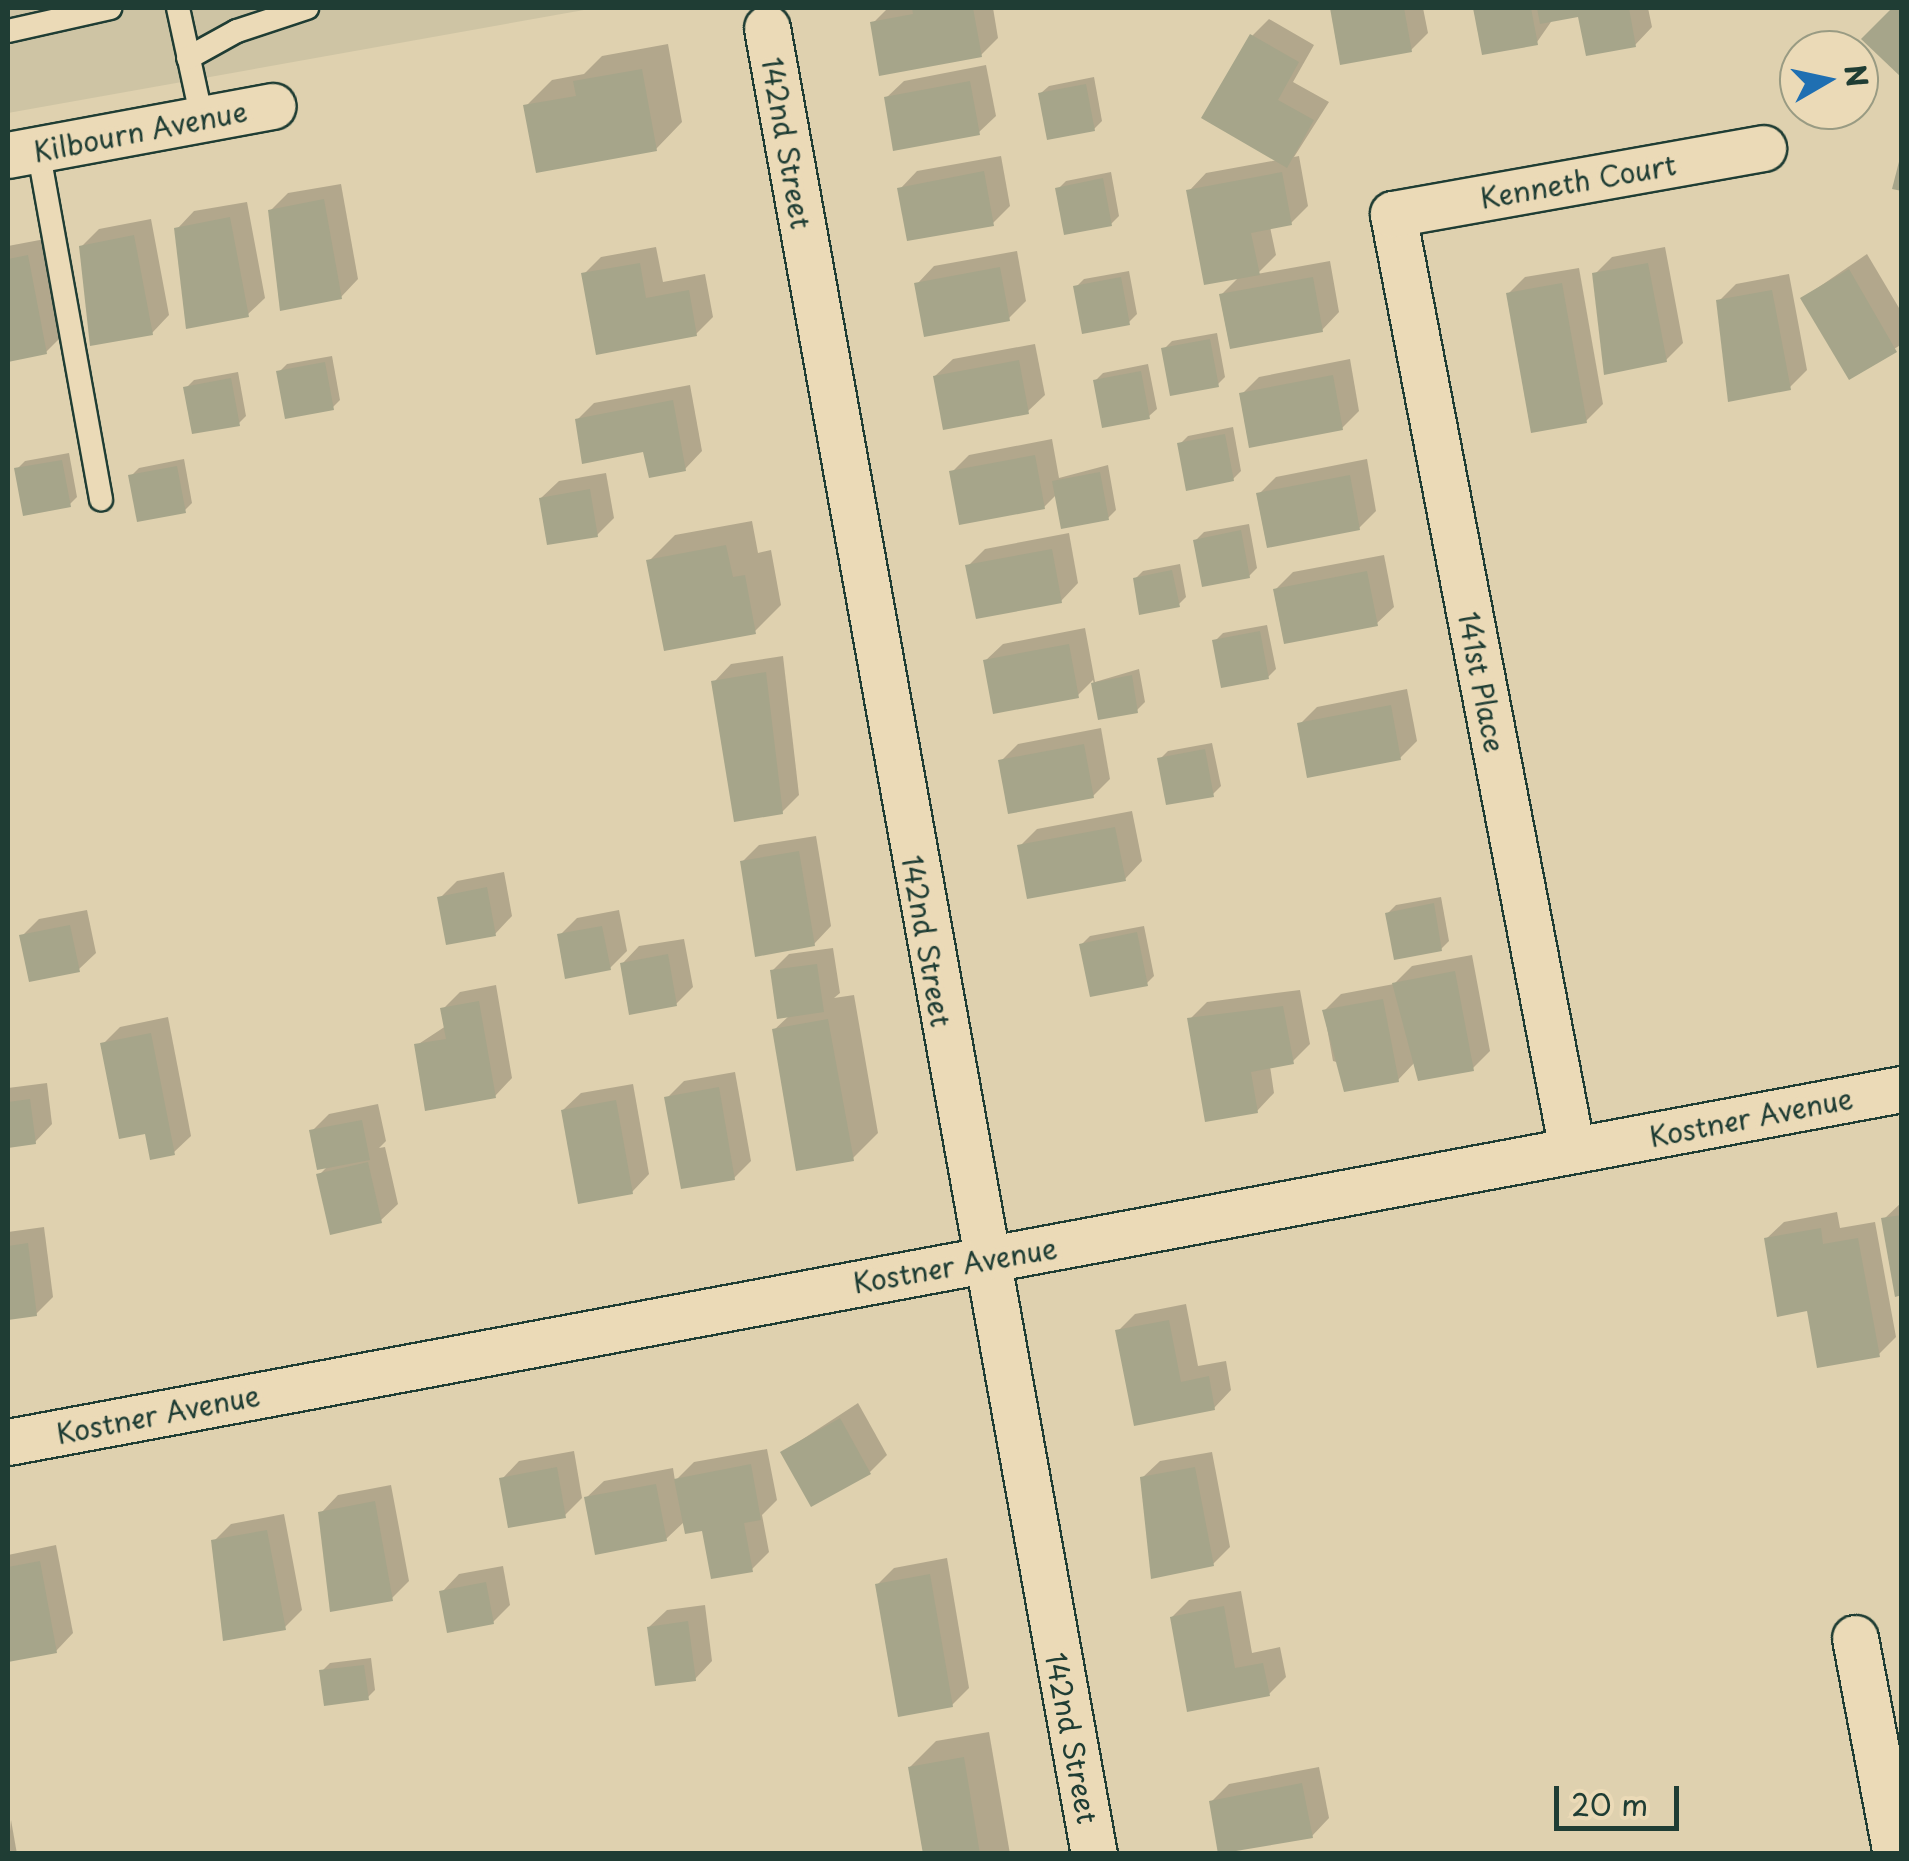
<!DOCTYPE html>
<html>
<head>
<meta charset="utf-8">
<style>
  body { margin:0 }
  #map { position:relative; width:1909px; height:1861px; overflow:hidden; background:#dfd1af; font-family:"Playpen Sans",sans-serif }
  div>[style] { position:absolute }
  .built>* { inset:0; background:#cec4a4 }
  .shadow>* { inset:0; background:#0003 }
  .building>* { inset:0; background:#a6a58a }
  .roads { filter:drop-shadow(2px 0 #1f3d34) drop-shadow(-2px 0 #1f3d34) drop-shadow(0 2px #1f3d34) drop-shadow(0 -2px #1f3d34) }
  .lane>* { height:22px; margin:-11px; padding:0 11px; transform-origin:11px; border-radius:11px; background:#ebdab7 }
  .street>* { height:45px; margin:-22.5px; padding:0 22.5px; transform-origin:22.5px; border-radius:22.5px; background:#ebdab7 }
  span { translate:-50% -50%; white-space:nowrap; text-align:center; line-height:1.15; -webkit-text-stroke:10px #ebdab7; paint-order:stroke }
  .street-label { font-size:28px; color:#1f3d34 }
  .frame { position:absolute; inset:0; border:10px solid #1f3d34; pointer-events:none }
  .north { position:absolute; left:1779px; top:30px; width:100px; height:100px; box-sizing:border-box; background:#ebdab7; border:2px solid #999b83; border-radius:50%; rotate:81deg; font-size:28px; font-weight:700; line-height:40px; text-align:center; color:#1f3d34 }
  .north::after { content:''; display:block; margin:auto; width:35px; height:45px; background:#1f6fb2; clip-path:polygon(50% 0,100% 100%,50% 72%,0 100%) }
  .scale { position:absolute; left:1554px; top:1786px; width:125px; height:45px; box-sizing:border-box; border:5px solid #1f3d34; border-top:0; padding-left:12px; font-size:30px; line-height:35px; white-space:nowrap; color:#1f3d34; -webkit-text-stroke:8px #ebdab7; paint-order:stroke }
</style>
</head>
<body>
<div id="map">
  <div class="built">
    <div style="clip-path:polygon(8px 8px,595px 8px,8px 113px)"></div>
  </div>
  <div class="shadow">
    <div style="clip-path:polygon(888px 8px,993px 8px,998px 38px,981px 55px,873px 23px)"></div>
    <div style="clip-path:polygon(1332px 8px,1423px 8px,1428px 33px,1411px 50px,1342px 63px)"></div>
    <div style="clip-path:polygon(1476px 8px,1648px 8px,1652px 27px,1635px 45px,1580px 14px,1553px 19px,1537px 42px,1484px 52px)"></div>
    <div style="clip-path:polygon(1269px 19px,1314px 45px,1293px 82px,1329px 102px,1294px 157px,1299px 156px,1308px 206px,1291px 223px,1270px 227px,1276px 255px,1257px 274px,1330px 261px,1339px 312px,1322px 330px,1221px 295px,1240px 276px,1189px 191px,1206px 173px,1278px 160px,1252px 36px)"></div>
    <div style="clip-path:polygon(668px 44px,682px 122px,656px 149px,526px 106px,552px 80px,584px 74px,602px 56px)"></div>
    <div style="clip-path:polygon(986px 65px,996px 116px,978px 133px,886px 98px,904px 81px)"></div>
    <div style="clip-path:polygon(1094px 77px,1102px 121px,1094px 129px,1041px 93px,1049px 86px)"></div>
    <div style="clip-path:polygon(1001px 156px,1010px 206px,993px 223px,900px 189px,917px 171px)"></div>
    <div style="clip-path:polygon(1111px 172px,1119px 216px,1111px 224px,1058px 189px,1066px 181px)"></div>
    <div style="clip-path:polygon(341px 184px,358px 279px,341px 297px,270px 211px,288px 193px)"></div>
    <div style="clip-path:polygon(247px 202px,265px 298px,247px 315px,177px 229px,194px 211px)"></div>
    <div style="clip-path:polygon(151px 219px,169px 315px,152px 333px,81px 247px,99px 229px)"></div>
    <div style="clip-path:polygon(45px 239px,63px 335px,46px 352px,8px 359px,8px 246px)"></div>
    <div style="clip-path:polygon(656px 247px,663px 282px,705px 274px,713px 317px,696px 334px,584px 274px,601px 257px)"></div>
    <div style="clip-path:polygon(1665px 247px,1683px 343px,1666px 360px,1595px 274px,1612px 257px)"></div>
    <div style="clip-path:polygon(1017px 251px,1026px 301px,1009px 318px,917px 284px,934px 266px)"></div>
    <div style="clip-path:polygon(1867px 254px,1902px 313px,1902px 344px,1850px 377px,1803px 298px)"></div>
    <div style="clip-path:polygon(1579px 268px,1603px 404px,1586px 421px,1508px 294px,1525px 277px)"></div>
    <div style="clip-path:polygon(1129px 271px,1137px 314px,1129px 322px,1076px 287px,1084px 279px)"></div>
    <div style="clip-path:polygon(1789px 274px,1807px 370px,1790px 387px,1730px 399px,1719px 301px,1736px 284px)"></div>
    <div style="clip-path:polygon(1217px 333px,1225px 377px,1217px 385px,1164px 349px,1172px 341px)"></div>
    <div style="clip-path:polygon(1035px 344px,1045px 395px,1027px 412px,935px 376px,953px 359px)"></div>
    <div style="clip-path:polygon(332px 356px,340px 400px,332px 408px,279px 372px,287px 364px)"></div>
    <div style="clip-path:polygon(1350px 359px,1359px 411px,1342px 428px,1242px 394px,1259px 377px)"></div>
    <div style="clip-path:polygon(1148px 364px,1157px 409px,1149px 416px,1095px 381px,1103px 373px)"></div>
    <div style="clip-path:polygon(238px 372px,246px 416px,238px 424px,186px 388px,194px 380px)"></div>
    <div style="clip-path:polygon(690px 385px,702px 451px,685px 469px,577px 420px,594px 403px)"></div>
    <div style="clip-path:polygon(1233px 427px,1241px 471px,1233px 479px,1180px 444px,1188px 436px)"></div>
    <div style="clip-path:polygon(1052px 439px,1059px 478px,1108px 465px,1116px 510px,1108px 518px,1057px 494px,1044px 507px,952px 472px,969px 455px)"></div>
    <div style="clip-path:polygon(69px 453px,77px 497px,69px 505px,17px 469px,25px 461px)"></div>
    <div style="clip-path:polygon(184px 459px,192px 503px,184px 511px,131px 476px,139px 468px)"></div>
    <div style="clip-path:polygon(1367px 459px,1376px 511px,1359px 528px,1259px 494px,1276px 477px)"></div>
    <div style="clip-path:polygon(606px 473px,614px 518px,597px 535px,541px 498px,559px 481px)"></div>
    <div style="clip-path:polygon(752px 521px,758px 553px,771px 550px,781px 605px,755px 631px,649px 561px,675px 535px)"></div>
    <div style="clip-path:polygon(1249px 524px,1257px 568px,1249px 576px,1196px 540px,1204px 532px)"></div>
    <div style="clip-path:polygon(1069px 533px,1078px 583px,1061px 601px,968px 566px,985px 549px)"></div>
    <div style="clip-path:polygon(1384px 555px,1394px 607px,1376px 624px,1276px 589px,1293px 572px)"></div>
    <div style="clip-path:polygon(1180px 564px,1186px 597px,1178px 605px,1135px 579px,1143px 571px)"></div>
    <div style="clip-path:polygon(1267px 625px,1276px 669px,1268px 677px,1215px 641px,1223px 633px)"></div>
    <div style="clip-path:polygon(1085px 628px,1095px 682px,1139px 669px,1145px 702px,1137px 710px,1100px 717px,1093px 680px,1077px 696px,985px 661px,1003px 644px)"></div>
    <div style="clip-path:polygon(783px 656px,799px 795px,782px 812px,714px 682px,731px 664px)"></div>
    <div style="clip-path:polygon(1407px 689px,1417px 741px,1400px 758px,1300px 724px,1317px 707px)"></div>
    <div style="clip-path:polygon(1101px 728px,1110px 779px,1093px 796px,1001px 761px,1018px 744px)"></div>
    <div style="clip-path:polygon(1212px 743px,1221px 786px,1213px 794px,1160px 759px,1168px 751px)"></div>
    <div style="clip-path:polygon(1132px 811px,1142px 861px,1125px 879px,1020px 846px,1037px 829px)"></div>
    <div style="clip-path:polygon(816px 836px,831px 926px,814px 944px,742px 862px,759px 845px)"></div>
    <div style="clip-path:polygon(504px 872px,512px 916px,495px 934px,440px 898px,457px 881px)"></div>
    <div style="clip-path:polygon(1441px 897px,1449px 941px,1441px 949px,1388px 913px,1396px 905px)"></div>
    <div style="clip-path:polygon(87px 910px,96px 953px,78px 970px,22px 936px,39px 919px)"></div>
    <div style="clip-path:polygon(619px 910px,627px 951px,610px 968px,560px 935px,577px 918px)"></div>
    <div style="clip-path:polygon(1144px 926px,1154px 976px,1146px 984px,1082px 944px,1090px 936px)"></div>
    <div style="clip-path:polygon(684px 939px,693px 987px,676px 1004px,622px 964px,639px 946px)"></div>
    <div style="clip-path:polygon(833px 948px,840px 993px,834px 998px,854px 995px,878px 1133px,852px 1159px,774px 1030px,790px 1015px,772px 971px,789px 954px)"></div>
    <div style="clip-path:polygon(1472px 955px,1490px 1051px,1472px 1069px,1416px 1061px,1398px 1080px,1333px 1061px,1324px 1011px,1341px 994px,1394px 984px,1412px 966px)"></div>
    <div style="clip-path:polygon(496px 985px,512px 1078px,495px 1096px,417px 1045px,446px 1026px,443px 1009px,460px 992px)"></div>
    <div style="clip-path:polygon(1300px 990px,1310px 1044px,1293px 1061px,1270px 1066px,1274px 1093px,1257px 1111px,1190px 1019px,1207px 1002px)"></div>
    <div style="clip-path:polygon(168px 1017px,191px 1136px,173px 1153px,147px 1131px,103px 1044px,120px 1027px)"></div>
    <div style="clip-path:polygon(735px 1072px,751px 1161px,734px 1178px,667px 1098px,684px 1081px)"></div>
    <div style="clip-path:polygon(47px 1083px,52px 1124px,35px 1142px,8px 1145px,8px 1088px)"></div>
    <div style="clip-path:polygon(633px 1084px,649px 1174px,632px 1192px,563px 1110px,581px 1093px)"></div>
    <div style="clip-path:polygon(378px 1104px,386px 1141px,379px 1148px,385px 1147px,398px 1204px,380px 1221px,319px 1175px,329px 1165px,312px 1131px,329px 1114px)"></div>
    <div style="clip-path:polygon(1902px 1202px,1902px 1293px,1884px 1219px)"></div>
    <div style="clip-path:polygon(1837px 1212px,1840px 1228px,1875px 1222px,1896px 1337px,1878px 1355px,1809px 1308px,1766px 1239px,1784px 1222px)"></div>
    <div style="clip-path:polygon(44px 1227px,53px 1297px,36px 1314px,8px 1304px,8px 1232px)"></div>
    <div style="clip-path:polygon(1186px 1304px,1198px 1366px,1226px 1361px,1231px 1390px,1214px 1408px,1136px 1423px,1118px 1331px,1135px 1314px)"></div>
    <div style="clip-path:polygon(858px 1403px,887px 1455px,870px 1472px,783px 1452px)"></div>
    <div style="clip-path:polygon(767px 1449px,777px 1500px,762px 1515px,769px 1552px,752px 1569px,704px 1528px,685px 1521px,666px 1539px,586px 1498px,604px 1481px,673px 1468px,675px 1481px,694px 1462px)"></div>
    <div style="clip-path:polygon(574px 1451px,582px 1498px,565px 1515px,502px 1479px,519px 1461px)"></div>
    <div style="clip-path:polygon(1212px 1452px,1230px 1547px,1213px 1564px,1142px 1478px,1160px 1461px)"></div>
    <div style="clip-path:polygon(391px 1485px,409px 1581px,392px 1598px,321px 1513px,338px 1495px)"></div>
    <div style="clip-path:polygon(284px 1514px,302px 1610px,285px 1627px,225px 1638px,214px 1541px,231px 1524px)"></div>
    <div style="clip-path:polygon(56px 1545px,73px 1633px,56px 1651px,8px 1660px,8px 1555px)"></div>
    <div style="clip-path:polygon(947px 1558px,969px 1688px,952px 1705px,877px 1585px,894px 1568px)"></div>
    <div style="clip-path:polygon(503px 1566px,510px 1605px,493px 1622px,442px 1592px,459px 1574px)"></div>
    <div style="clip-path:polygon(1241px 1591px,1252px 1653px,1280px 1647px,1286px 1677px,1269px 1694px,1189px 1709px,1172px 1617px,1189px 1600px)"></div>
    <div style="clip-path:polygon(705px 1605px,712px 1661px,695px 1679px,649px 1627px,667px 1610px)"></div>
    <div style="clip-path:polygon(371px 1658px,375px 1690px,367px 1698px,322px 1671px,330px 1663px)"></div>
    <div style="clip-path:polygon(989px 1732px,1010px 1854px,925px 1854px,910px 1767px,936px 1741px)"></div>
    <div style="clip-path:polygon(1319px 1767px,1329px 1818px,1312px 1836px,1211px 1802px,1229px 1784px)"></div>
    <div style="clip-path:polygon(11px 1820px,17px 1854px,8px 1854px)"></div>
  </div>
  <div class="building">
    <div style="clip-path:polygon(912px 8px,973px 8px,982px 57px,879px 76px,870px 22px,913px 14px)"></div>
    <div style="clip-path:polygon(1330px 8px,1404px 8px,1412px 52px,1340px 65px)"></div>
    <div style="clip-path:polygon(1473px 8px,1531px 8px,1538px 45px,1482px 55px)"></div>
    <div style="clip-path:polygon(1537px 8px,1629px 8px,1636px 47px,1586px 56px,1578px 17px,1540px 24px)"></div>
    <div style="clip-path:polygon(1892px 8px,1902px 8px,1902px 78px,1861px 39px)"></div>
    <div style="clip-path:polygon(1250px 34px,1299px 62px,1278px 100px,1314px 120px,1287px 168px,1201px 118px)"></div>
    <div style="clip-path:polygon(642px 69px,657px 151px,536px 173px,523px 105px,576px 96px,573px 81px)"></div>
    <div style="clip-path:polygon(970px 81px,980px 135px,893px 151px,884px 97px)"></div>
    <div style="clip-path:polygon(1086px 84px,1095px 131px,1047px 140px,1038px 93px)"></div>
    <div style="clip-path:polygon(1902px 150px,1902px 191px,1892px 189px)"></div>
    <div style="clip-path:polygon(984px 171px,994px 226px,907px 241px,897px 188px)"></div>
    <div style="clip-path:polygon(1282px 172px,1292px 225px,1251px 233px,1260px 275px,1204px 285px,1186px 190px)"></div>
    <div style="clip-path:polygon(1103px 178px,1112px 226px,1064px 235px,1055px 188px)"></div>
    <div style="clip-path:polygon(324px 199px,342px 299px,280px 311px,268px 210px)"></div>
    <div style="clip-path:polygon(230px 217px,249px 317px,186px 329px,174px 228px)"></div>
    <div style="clip-path:polygon(134px 235px,153px 335px,90px 346px,79px 246px)"></div>
    <div style="clip-path:polygon(28px 255px,47px 354px,8px 362px,8px 259px)"></div>
    <div style="clip-path:polygon(640px 263px,646px 298px,689px 290px,697px 336px,596px 355px,581px 273px)"></div>
    <div style="clip-path:polygon(1648px 263px,1667px 362px,1604px 375px,1592px 273px)"></div>
    <div style="clip-path:polygon(1000px 267px,1010px 321px,924px 337px,914px 283px)"></div>
    <div style="clip-path:polygon(1849px 269px,1897px 352px,1849px 380px,1800px 298px)"></div>
    <div style="clip-path:polygon(1121px 277px,1130px 325px,1082px 334px,1073px 286px)"></div>
    <div style="clip-path:polygon(1313px 277px,1323px 332px,1230px 349px,1219px 294px)"></div>
    <div style="clip-path:polygon(1562px 283px,1587px 423px,1531px 433px,1506px 293px)"></div>
    <div style="clip-path:polygon(1772px 290px,1791px 390px,1728px 402px,1716px 300px)"></div>
    <div style="clip-path:polygon(1210px 339px,1219px 387px,1170px 396px,1161px 348px)"></div>
    <div style="clip-path:polygon(1019px 360px,1029px 414px,943px 430px,933px 376px)"></div>
    <div style="clip-path:polygon(325px 362px,334px 410px,285px 419px,276px 371px)"></div>
    <div style="clip-path:polygon(1141px 371px,1150px 419px,1102px 428px,1093px 380px)"></div>
    <div style="clip-path:polygon(1333px 375px,1343px 430px,1249px 448px,1239px 393px)"></div>
    <div style="clip-path:polygon(231px 378px,240px 426px,192px 434px,183px 387px)"></div>
    <div style="clip-path:polygon(673px 400px,686px 471px,649px 478px,643px 452px,582px 464px,575px 419px)"></div>
    <div style="clip-path:polygon(1225px 434px,1234px 481px,1186px 491px,1177px 443px)"></div>
    <div style="clip-path:polygon(1035px 455px,1045px 509px,959px 525px,949px 471px)"></div>
    <div style="clip-path:polygon(62px 460px,71px 507px,23px 516px,14px 468px)"></div>
    <div style="clip-path:polygon(177px 466px,186px 513px,137px 522px,128px 475px)"></div>
    <div style="clip-path:polygon(1100px 472px,1109px 520px,1061px 529px,1052px 481px)"></div>
    <div style="clip-path:polygon(1350px 475px,1360px 530px,1267px 548px,1256px 493px)"></div>
    <div style="clip-path:polygon(590px 489px,598px 537px,547px 545px,539px 498px)"></div>
    <div style="clip-path:polygon(1241px 530px,1250px 578px,1202px 587px,1193px 540px)"></div>
    <div style="clip-path:polygon(726px 545px,733px 577px,745px 575px,756px 634px,664px 651px,646px 560px)"></div>
    <div style="clip-path:polygon(1052px 549px,1062px 603px,976px 619px,965px 565px)"></div>
    <div style="clip-path:polygon(1172px 570px,1180px 607px,1139px 615px,1133px 578px)"></div>
    <div style="clip-path:polygon(1367px 571px,1378px 626px,1284px 644px,1273px 589px)"></div>
    <div style="clip-path:polygon(1260px 631px,1269px 679px,1221px 688px,1212px 640px)"></div>
    <div style="clip-path:polygon(1069px 644px,1079px 698px,993px 714px,983px 660px)"></div>
    <div style="clip-path:polygon(766px 672px,783px 814px,734px 822px,711px 681px)"></div>
    <div style="clip-path:polygon(1132px 675px,1138px 713px,1098px 720px,1091px 683px)"></div>
    <div style="clip-path:polygon(1391px 705px,1401px 760px,1307px 778px,1297px 723px)"></div>
    <div style="clip-path:polygon(1084px 744px,1094px 798px,1008px 814px,998px 760px)"></div>
    <div style="clip-path:polygon(1205px 749px,1214px 797px,1166px 805px,1157px 758px)"></div>
    <div style="clip-path:polygon(1115px 827px,1126px 881px,1027px 899px,1017px 845px)"></div>
    <div style="clip-path:polygon(799px 851px,815px 946px,755px 957px,740px 861px)"></div>
    <div style="clip-path:polygon(487px 887px,496px 936px,446px 945px,437px 897px)"></div>
    <div style="clip-path:polygon(1434px 903px,1442px 951px,1394px 960px,1385px 913px)"></div>
    <div style="clip-path:polygon(70px 925px,80px 972px,29px 982px,19px 935px)"></div>
    <div style="clip-path:polygon(602px 926px,611px 970px,565px 979px,557px 934px)"></div>
    <div style="clip-path:polygon(1137px 932px,1148px 986px,1090px 997px,1079px 944px)"></div>
    <div style="clip-path:polygon(668px 954px,677px 1006px,629px 1015px,620px 963px)"></div>
    <div style="clip-path:polygon(817px 964px,824px 1012px,777px 1019px,770px 970px)"></div>
    <div style="clip-path:polygon(1455px 971px,1474px 1071px,1418px 1081px,1392px 983px)"></div>
    <div style="clip-path:polygon(1383px 999px,1399px 1082px,1344px 1092px,1322px 1010px)"></div>
    <div style="clip-path:polygon(479px 1001px,496px 1098px,425px 1111px,414px 1044px,446px 1039px,440px 1008px)"></div>
    <div style="clip-path:polygon(1283px 1006px,1294px 1064px,1251px 1072px,1258px 1113px,1205px 1122px,1187px 1018px)"></div>
    <div style="clip-path:polygon(828px 1019px,854px 1161px,796px 1171px,772px 1029px)"></div>
    <div style="clip-path:polygon(151px 1033px,175px 1155px,150px 1160px,145px 1134px,119px 1139px,100px 1043px)"></div>
    <div style="clip-path:polygon(719px 1087px,735px 1180px,681px 1189px,664px 1097px)"></div>
    <div style="clip-path:polygon(30px 1099px,36px 1144px,8px 1148px,8px 1102px)"></div>
    <div style="clip-path:polygon(616px 1100px,633px 1194px,578px 1204px,561px 1110px)"></div>
    <div style="clip-path:polygon(362px 1120px,370px 1160px,317px 1170px,309px 1130px)"></div>
    <div style="clip-path:polygon(368px 1162px,382px 1223px,330px 1235px,316px 1174px)"></div>
    <div style="clip-path:polygon(1902px 1215px,1902px 1295px,1895px 1297px,1881px 1218px)"></div>
    <div style="clip-path:polygon(1821px 1228px,1823px 1244px,1858px 1238px,1880px 1357px,1817px 1368px,1807px 1311px,1777px 1317px,1764px 1238px)"></div>
    <div style="clip-path:polygon(28px 1243px,37px 1316px,8px 1320px,8px 1246px)"></div>
    <div style="clip-path:polygon(1169px 1320px,1181px 1382px,1209px 1376px,1215px 1410px,1134px 1426px,1115px 1330px)"></div>
    <div style="clip-path:polygon(840px 1418px,871px 1474px,811px 1507px,780px 1452px)"></div>
    <div style="clip-path:polygon(751px 1464px,761px 1520px,744px 1523px,753px 1572px,711px 1579px,702px 1531px,685px 1534px,674px 1479px)"></div>
    <div style="clip-path:polygon(557px 1467px,566px 1518px,508px 1528px,499px 1478px)"></div>
    <div style="clip-path:polygon(1195px 1467px,1214px 1566px,1151px 1579px,1140px 1477px)"></div>
    <div style="clip-path:polygon(656px 1484px,667px 1541px,595px 1555px,584px 1497px)"></div>
    <div style="clip-path:polygon(375px 1501px,393px 1601px,330px 1612px,318px 1512px)"></div>
    <div style="clip-path:polygon(267px 1530px,286px 1630px,223px 1641px,211px 1540px)"></div>
    <div style="clip-path:polygon(40px 1561px,57px 1653px,8px 1662px,8px 1567px)"></div>
    <div style="clip-path:polygon(930px 1574px,953px 1707px,898px 1717px,875px 1584px)"></div>
    <div style="clip-path:polygon(486px 1582px,494px 1624px,447px 1633px,439px 1591px)"></div>
    <div style="clip-path:polygon(1224px 1606px,1235px 1668px,1263px 1663px,1270px 1696px,1187px 1712px,1170px 1617px)"></div>
    <div style="clip-path:polygon(688px 1621px,696px 1681px,655px 1686px,647px 1627px)"></div>
    <div style="clip-path:polygon(364px 1665px,369px 1700px,324px 1706px,319px 1670px)"></div>
    <div style="clip-path:polygon(964px 1757px,980px 1854px,923px 1854px,908px 1767px)"></div>
    <div style="clip-path:polygon(1302px 1783px,1313px 1838px,1218px 1854px,1209px 1801px)"></div>
  </div>
  <div class="roads">
    <div class="lane">
      <div style="left:178px;top:8px;width:114px;rotate:77.8deg"></div>
      <div style="left:8px;top:31px;width:105px;rotate:-12.7deg"></div>
      <div style="left:188px;top:58px;width:56px;rotate:-28.9deg"></div>
      <div style="left:237px;top:31px;width:74px;rotate:-18.2deg"></div>
      <div style="left:38px;top:149px;width:356px;rotate:79.8deg"></div>
    </div>
    <div class="street">
      <div style="left:767px;top:28px;width:1855px;rotate:79.85deg"></div>
      <div style="left:8px;top:155px;width:269px;rotate:-10.5deg"></div>
      <div style="left:1572px;top:1150px;width:953px;rotate:-100.83deg"></div>
      <div style="left:1393px;top:214px;width:376px;rotate:-10.1deg"></div>
      <div style="left:8px;top:1442px;width:1927px;rotate:-10.56deg"></div>
      <div style="left:1855px;top:1638px;width:220px;rotate:79.3deg"></div>
    </div>
  </div>
  <div class="street-label">
    <span style="left:140px;top:131px;rotate:-11deg">Kilbourn Avenue</span>
    <span style="left:787px;top:143px;rotate:80deg">142nd Street</span>
    <span style="left:1578px;top:181px;rotate:-10deg">Kenneth Court</span>
    <span style="left:1482px;top:682px;rotate:79deg">141st Place</span>
    <span style="left:927px;top:941px;rotate:80deg">142nd Street</span>
    <span style="left:1751px;top:1117px;rotate:-11deg">Kostner Avenue</span>
    <span style="left:955px;top:1265px;rotate:-10deg">Kostner Avenue</span>
    <span style="left:158px;top:1414px;rotate:-11deg">Kostner Avenue</span>
    <span style="left:1072px;top:1738px;rotate:79deg">142nd Street</span>
  </div>
  <div class="frame"></div>
  <div class="north">N</div>
  <div class="scale">20 m</div>
</div>
</body>
</html>
